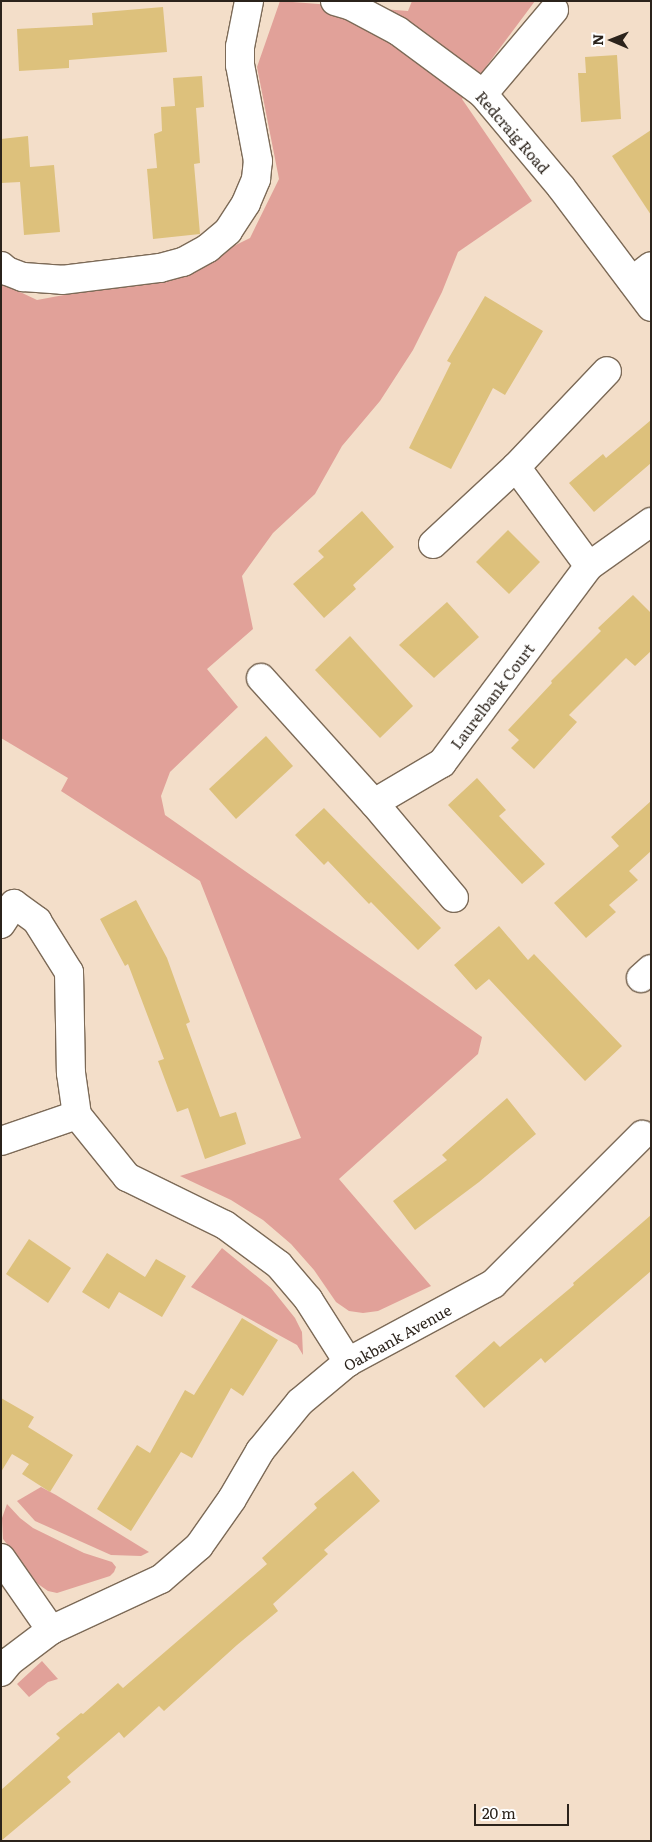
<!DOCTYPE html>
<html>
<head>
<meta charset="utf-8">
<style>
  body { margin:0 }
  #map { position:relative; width:652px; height:1842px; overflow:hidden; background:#f3dec9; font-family:Literata,serif }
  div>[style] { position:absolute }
  .green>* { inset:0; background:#e1a199 }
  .building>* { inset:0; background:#ddc17c }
  .roads { filter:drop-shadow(1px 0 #7c6a57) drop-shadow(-1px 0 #7c6a57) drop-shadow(0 1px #7c6a57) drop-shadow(0 -1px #7c6a57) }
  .minor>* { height:28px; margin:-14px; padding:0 14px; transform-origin:14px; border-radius:14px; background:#fff }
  span { translate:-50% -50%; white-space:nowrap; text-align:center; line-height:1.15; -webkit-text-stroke:4px #fff; paint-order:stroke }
  .street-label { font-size:15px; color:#2b231b }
  .frame { position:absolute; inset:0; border:2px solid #2b231b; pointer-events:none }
  .north { position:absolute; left:587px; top:15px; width:50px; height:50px; -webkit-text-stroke:4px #fff; paint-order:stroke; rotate:271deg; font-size:14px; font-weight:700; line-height:20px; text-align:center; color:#2b231b }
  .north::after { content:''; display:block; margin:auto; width:18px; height:22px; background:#2b231b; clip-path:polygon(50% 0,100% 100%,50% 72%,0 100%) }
  .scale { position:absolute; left:474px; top:1804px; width:95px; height:22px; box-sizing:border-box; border:2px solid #2b231b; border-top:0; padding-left:6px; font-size:15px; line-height:18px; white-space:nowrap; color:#2b231b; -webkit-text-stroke:4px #fff; paint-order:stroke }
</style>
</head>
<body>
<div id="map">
  <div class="green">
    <div style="clip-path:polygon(280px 1px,408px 11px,412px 1px,535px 1px,462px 99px,532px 201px,458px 252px,442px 292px,413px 350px,380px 401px,342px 446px,315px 494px,273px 533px,242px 576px,253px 629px,207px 669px,238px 707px,170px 772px,161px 796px,165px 815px,482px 1037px,478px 1054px,339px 1179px,431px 1286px,378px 1311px,363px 1313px,349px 1311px,336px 1302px,314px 1270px,291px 1244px,263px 1220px,231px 1200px,180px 1176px,301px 1138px,200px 881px,61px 791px,68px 778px,1px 738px,1px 283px,37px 300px,177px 274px,250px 238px,279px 179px,257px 67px)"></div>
    <div style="clip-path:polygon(222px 1248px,271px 1288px,295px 1318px,302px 1332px,303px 1355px,297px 1345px,191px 1287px)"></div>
    <div style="clip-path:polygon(41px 1487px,56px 1495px,149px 1552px,141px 1556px,111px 1555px,35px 1521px,17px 1501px)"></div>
    <div style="clip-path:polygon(7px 1504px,20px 1518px,33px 1528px,84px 1553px,112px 1562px,116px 1567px,114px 1572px,110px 1576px,57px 1593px,48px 1591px,38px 1584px,3px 1539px,2px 1518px)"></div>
    <div style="clip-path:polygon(42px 1661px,58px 1679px,48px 1682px,29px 1697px,17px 1684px)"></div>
  </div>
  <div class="building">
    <div style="clip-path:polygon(163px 7px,167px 52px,69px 60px,69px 68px,19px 71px,17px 29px,93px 25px,92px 13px)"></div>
    <div style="clip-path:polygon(617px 55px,621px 119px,581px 122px,578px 73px,586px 73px,585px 57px)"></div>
    <div style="clip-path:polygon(202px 76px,204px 107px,196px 108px,200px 163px,194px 164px,200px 234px,153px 239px,147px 169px,157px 168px,154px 134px,162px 131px,161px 107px,175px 106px,173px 78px)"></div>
    <div style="clip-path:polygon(651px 130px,651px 215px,612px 156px)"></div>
    <div style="clip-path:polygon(28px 136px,30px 167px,54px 165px,60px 232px,24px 235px,20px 182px,1px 183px,1px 139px)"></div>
    <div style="clip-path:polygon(485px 296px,543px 331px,505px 395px,493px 388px,451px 469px,409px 448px,451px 363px,447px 361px)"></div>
    <div style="clip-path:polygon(651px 420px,651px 463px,594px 512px,569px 483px,603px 454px,606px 458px)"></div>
    <div style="clip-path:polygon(362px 511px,394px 547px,353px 585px,356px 589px,324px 618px,293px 584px,324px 557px,318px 551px)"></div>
    <div style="clip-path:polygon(508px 530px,540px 562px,509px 594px,476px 562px)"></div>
    <div style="clip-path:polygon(633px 595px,651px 613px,651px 651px,635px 666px,626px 658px,569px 715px,577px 722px,534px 769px,511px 748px,519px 740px,508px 730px,552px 683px,551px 681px,601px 631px,598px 628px)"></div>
    <div style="clip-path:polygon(447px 602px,479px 637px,434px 678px,399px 645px)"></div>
    <div style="clip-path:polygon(350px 636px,413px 706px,380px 738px,315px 670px)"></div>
    <div style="clip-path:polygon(266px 736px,293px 766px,236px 819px,209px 789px)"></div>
    <div style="clip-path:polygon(477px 778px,506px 810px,499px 816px,545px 864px,522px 884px,448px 805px)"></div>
    <div style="clip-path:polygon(651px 801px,651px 851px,629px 871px,638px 880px,609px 905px,616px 912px,586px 938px,554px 903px,619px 846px,611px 837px)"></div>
    <div style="clip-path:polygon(324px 808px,441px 928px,418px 950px,371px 902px,369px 904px,328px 861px,324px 865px,295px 835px)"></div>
    <div style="clip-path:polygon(136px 900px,167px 958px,190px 1022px,186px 1024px,220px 1117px,236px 1112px,246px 1144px,205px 1159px,188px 1108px,177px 1112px,158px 1061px,164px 1059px,128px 964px,125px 966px,100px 919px)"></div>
    <div style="clip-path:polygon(499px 926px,528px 960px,534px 954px,622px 1046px,585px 1081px,489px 979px,476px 990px,454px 965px)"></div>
    <div style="clip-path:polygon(507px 1098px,536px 1134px,479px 1182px,415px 1230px,393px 1201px,447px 1160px,442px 1155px)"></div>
    <div style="clip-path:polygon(651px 1215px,651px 1271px,545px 1363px,541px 1358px,484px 1408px,455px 1376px,494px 1341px,500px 1347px,574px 1285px,573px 1283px)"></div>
    <div style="clip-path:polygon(29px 1239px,71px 1268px,48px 1303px,6px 1274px)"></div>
    <div style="clip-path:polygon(107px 1253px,145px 1277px,156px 1259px,186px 1276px,162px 1317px,119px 1292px,109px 1309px,82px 1292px)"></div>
    <div style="clip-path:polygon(242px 1318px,278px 1340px,243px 1396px,231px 1388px,192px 1458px,181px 1452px,131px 1531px,97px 1509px,137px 1445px,150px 1453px,185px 1390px,194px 1395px)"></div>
    <div style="clip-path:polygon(1px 1398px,34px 1417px,28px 1427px,73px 1455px,50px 1492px,22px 1474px,29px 1464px,12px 1454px,1px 1472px)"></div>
    <div style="clip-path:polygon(353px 1471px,380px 1501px,324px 1550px,328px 1554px,273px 1604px,278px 1611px,237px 1645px,164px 1711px,159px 1706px,124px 1738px,119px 1732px,67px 1777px,71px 1782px,1px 1841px,1px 1790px,60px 1738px,56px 1734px,81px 1713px,83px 1714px,118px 1683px,123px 1688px,267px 1564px,262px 1558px,317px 1508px,314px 1504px)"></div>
  </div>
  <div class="roads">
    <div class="minor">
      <div style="left:335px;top:1px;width:17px;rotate:17deg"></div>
      <div style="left:351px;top:6px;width:53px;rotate:28deg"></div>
      <div style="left:398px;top:31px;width:106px;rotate:36.5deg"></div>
      <div style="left:483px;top:94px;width:121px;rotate:50deg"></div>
      <div style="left:561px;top:187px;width:150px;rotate:53.1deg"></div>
      <div style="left:483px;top:94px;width:110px;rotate:-49.8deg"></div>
      <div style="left:1px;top:266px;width:8px;rotate:40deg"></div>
      <div style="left:7px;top:271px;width:17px;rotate:21deg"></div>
      <div style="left:23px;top:277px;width:39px;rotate:4deg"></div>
      <div style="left:62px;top:280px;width:99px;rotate:-7deg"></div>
      <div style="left:160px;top:268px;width:24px;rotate:-15deg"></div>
      <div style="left:183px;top:262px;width:29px;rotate:-29deg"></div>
      <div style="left:208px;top:248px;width:26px;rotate:-40deg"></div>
      <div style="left:228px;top:231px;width:33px;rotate:-57deg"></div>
      <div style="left:246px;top:203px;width:26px;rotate:-67deg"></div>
      <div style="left:256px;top:179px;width:18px;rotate:-84deg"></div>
      <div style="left:258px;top:161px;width:98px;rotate:-100.6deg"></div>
      <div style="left:240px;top:65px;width:18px;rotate:-90deg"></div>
      <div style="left:240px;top:47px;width:47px;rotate:-78.9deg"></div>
      <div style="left:632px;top:281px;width:24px;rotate:-38deg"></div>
      <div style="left:516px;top:467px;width:123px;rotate:53.6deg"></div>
      <div style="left:433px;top:544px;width:113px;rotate:-42.9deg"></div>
      <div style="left:516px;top:467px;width:132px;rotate:-46.5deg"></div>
      <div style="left:261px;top:678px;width:169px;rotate:47.9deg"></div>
      <div style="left:374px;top:803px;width:124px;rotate:49.9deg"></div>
      <div style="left:374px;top:803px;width:79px;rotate:-30.5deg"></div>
      <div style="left:442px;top:763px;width:246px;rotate:-53.3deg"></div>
      <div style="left:589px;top:566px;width:76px;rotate:-35.4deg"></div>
      <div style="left:1px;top:924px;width:24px;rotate:-57deg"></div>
      <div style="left:14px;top:904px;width:29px;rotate:36deg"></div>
      <div style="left:37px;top:921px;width:60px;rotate:57.9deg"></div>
      <div style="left:69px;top:972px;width:101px;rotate:88.9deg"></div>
      <div style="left:71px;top:1073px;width:42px;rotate:81.9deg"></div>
      <div style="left:77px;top:1115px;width:80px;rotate:51.1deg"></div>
      <div style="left:127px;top:1177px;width:109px;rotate:26.1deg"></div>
      <div style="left:225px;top:1225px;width:67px;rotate:36.5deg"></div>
      <div style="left:279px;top:1265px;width:45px;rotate:49.5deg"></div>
      <div style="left:308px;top:1299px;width:75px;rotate:57.6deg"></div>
      <div style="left:641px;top:978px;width:13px;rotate:-42deg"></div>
      <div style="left:1px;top:1141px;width:80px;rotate:-18.9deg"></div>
      <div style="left:1px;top:1558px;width:88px;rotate:55.2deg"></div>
      <div style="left:1px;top:1672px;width:14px;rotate:-51deg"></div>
      <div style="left:10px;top:1661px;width:51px;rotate:-37.1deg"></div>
      <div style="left:51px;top:1630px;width:121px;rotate:-24.9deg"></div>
      <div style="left:161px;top:1579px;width:50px;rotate:-41deg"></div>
      <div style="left:199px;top:1546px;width:57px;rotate:-54.9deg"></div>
      <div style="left:232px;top:1499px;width:56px;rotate:-59.7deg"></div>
      <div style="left:260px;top:1451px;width:63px;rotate:-50.8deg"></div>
      <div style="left:300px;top:1402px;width:62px;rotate:-39.8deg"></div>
      <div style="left:348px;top:1362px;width:165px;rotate:-28.3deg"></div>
      <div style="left:493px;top:1284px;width:211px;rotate:-45deg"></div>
    </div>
  </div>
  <div class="street-label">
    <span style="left:513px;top:132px;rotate:49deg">Redcraig Road</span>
    <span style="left:492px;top:696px;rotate:-53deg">Laurelbank Court</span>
    <span style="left:397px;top:1337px;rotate:-29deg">Oakbank Avenue</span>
  </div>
  <div class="frame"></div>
  <div class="north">N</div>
  <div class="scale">20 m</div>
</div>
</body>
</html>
